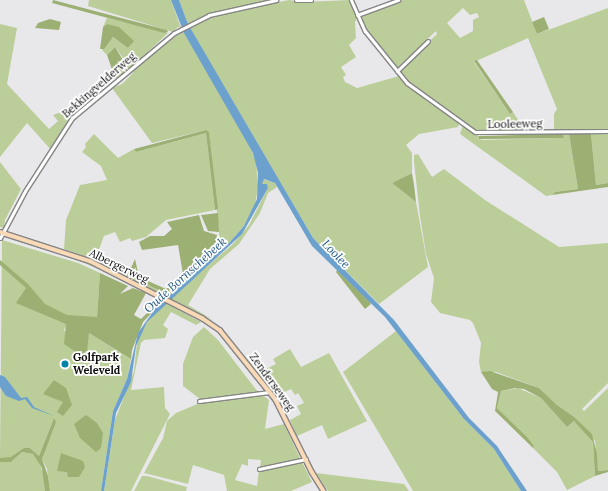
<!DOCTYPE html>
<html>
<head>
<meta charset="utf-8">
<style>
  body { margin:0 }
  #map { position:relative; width:608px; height:491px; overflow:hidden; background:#e8e8ea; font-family:Lora,serif }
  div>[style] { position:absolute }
  .green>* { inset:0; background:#bbce99 }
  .forest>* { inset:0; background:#9cb074 }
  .water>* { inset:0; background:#6da1cd }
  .roads { filter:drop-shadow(1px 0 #858586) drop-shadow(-1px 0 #858586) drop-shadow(0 1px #858586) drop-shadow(0 -1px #858586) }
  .minor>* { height:3px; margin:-1.5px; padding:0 1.5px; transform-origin:1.5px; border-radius:1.5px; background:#fff }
  .major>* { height:3.5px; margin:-1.75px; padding:0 1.75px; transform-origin:1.75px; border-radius:1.75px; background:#fad9b6 }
  .dots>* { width:11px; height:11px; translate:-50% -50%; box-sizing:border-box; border:2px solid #fff; border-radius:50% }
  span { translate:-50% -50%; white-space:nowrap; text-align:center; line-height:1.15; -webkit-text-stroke:3.5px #fff; paint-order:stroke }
  .street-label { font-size:11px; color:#0e0e0f }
  .poi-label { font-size:11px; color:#0e0e0f; font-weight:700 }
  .left { translate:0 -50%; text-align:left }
  .water-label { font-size:12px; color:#1f5884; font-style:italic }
</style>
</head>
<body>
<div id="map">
  <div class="green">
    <div style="clip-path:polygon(89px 0,171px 0,181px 28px,178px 27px,173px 32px,88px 6px)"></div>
    <div style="clip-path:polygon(179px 0,269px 0,208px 14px,188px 24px)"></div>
    <div style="clip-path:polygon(289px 0,305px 2px,349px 0,357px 19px,355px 22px,356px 38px,349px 45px,356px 57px,341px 67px,346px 75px,343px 77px,345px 82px,357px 88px,399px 76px,428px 102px,460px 122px,458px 127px,419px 134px,406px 145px,412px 153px,412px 173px,392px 183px,416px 202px,428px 267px,379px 304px,313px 238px,189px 27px,213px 15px)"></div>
    <div style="clip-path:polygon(evenodd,402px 0,524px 0,537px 34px,608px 8px,608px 130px,554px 131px,554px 114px,557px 109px,528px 38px,474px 62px,510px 114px,513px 112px,526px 132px,478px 133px,429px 100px,397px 71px,437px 34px,436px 31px,396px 69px,389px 57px,370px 37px,359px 18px,359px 15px,402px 0,463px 8px,470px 15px,477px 13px,479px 17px,473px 20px,473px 31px,460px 38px,447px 23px,463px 8px)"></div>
    <div style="clip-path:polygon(107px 18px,168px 33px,118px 80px,115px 78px,126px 62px,115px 47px,107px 55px,102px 50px,113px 37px,128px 48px,133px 41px,107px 24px,103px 27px)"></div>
    <div style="clip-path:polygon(0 24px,17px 28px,7px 84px,49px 129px,58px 121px,53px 115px,67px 110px,73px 117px,52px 151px,27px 123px,0 157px)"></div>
    <div style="clip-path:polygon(183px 30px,248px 142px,256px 161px,258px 186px,255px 206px,244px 226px,230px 242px,171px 293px,169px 290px,223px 245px,220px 243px,209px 133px,206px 133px,215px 210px,166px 220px,146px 237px,132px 241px,130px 238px,120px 242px,115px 232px,104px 236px,95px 260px,64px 249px,66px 220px,80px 185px,107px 180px,101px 166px,82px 152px,86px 147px,85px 144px,94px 134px,118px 158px,134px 149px,136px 152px,206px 133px,206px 130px,152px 143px,112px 88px,122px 84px,133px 73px,132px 70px)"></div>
    <div style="clip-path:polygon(463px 125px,479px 136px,481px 140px,564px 138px,563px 134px,569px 134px,578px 189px,555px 192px,552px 195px,546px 196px,460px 134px)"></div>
    <div style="clip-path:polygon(591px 134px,608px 134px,608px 183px,596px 185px)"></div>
    <div style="clip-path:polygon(418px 154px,432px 177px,444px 169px,485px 200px,559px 247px,608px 243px,608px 383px,582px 409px,584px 411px,608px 388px,608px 470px,598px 471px,595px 441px,573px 416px,557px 405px,539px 388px,496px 372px,481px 372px,479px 362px,481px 343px,473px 323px,470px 320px,440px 313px,431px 302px,434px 278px,426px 254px,420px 216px,414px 162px,414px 155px)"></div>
    <div style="clip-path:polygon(0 162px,21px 189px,5px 220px,4px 228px,0 227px)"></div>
    <div style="clip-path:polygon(263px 179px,275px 183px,277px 187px,268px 193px,260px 213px,239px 244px,210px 269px,188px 305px,213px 320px,169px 299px,233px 244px,249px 225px,268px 188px,267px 184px,262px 184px)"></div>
    <div style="clip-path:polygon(3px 237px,79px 257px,125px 280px,72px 258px)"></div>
    <div style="clip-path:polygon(2px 240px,78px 263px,100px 273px,97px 317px,67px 324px,64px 330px,85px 354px,89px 333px,131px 359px,127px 379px,113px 411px,101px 491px,50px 491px,47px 469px,42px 459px,54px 418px,39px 456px,30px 448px,9px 458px,0 458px)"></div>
    <div style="clip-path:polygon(103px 264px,165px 293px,166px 298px,106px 267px)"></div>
    <div style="clip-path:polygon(165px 303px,201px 322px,196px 325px,171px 312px,163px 325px,168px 329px,165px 338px,144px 340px,141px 343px,131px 390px,164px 387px,165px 408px,170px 414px,131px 491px,104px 491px,115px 420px,134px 371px,137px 342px,148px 320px)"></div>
    <div style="clip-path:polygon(204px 327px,218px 340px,258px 392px,200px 399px,183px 386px,183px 364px,190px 345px,193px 337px)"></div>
    <div style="clip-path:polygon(396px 331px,464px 419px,494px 449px,521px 491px,413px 491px,343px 372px)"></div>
    <div style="clip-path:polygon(290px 349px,301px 367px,329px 353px,367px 421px,328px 439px,322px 425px,297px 436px,290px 420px,301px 414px,297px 406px,304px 403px,298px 393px,295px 395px,291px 389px,276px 396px,258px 373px,276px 364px,273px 359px)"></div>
    <div style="clip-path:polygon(518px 388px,541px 398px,567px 427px,574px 421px,587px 433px,593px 442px,595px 476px,567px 490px,557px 472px,533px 448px,534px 446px,497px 408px,501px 391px)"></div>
    <div style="clip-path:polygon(261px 394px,269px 400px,265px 429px,284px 424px,301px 460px,260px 468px,261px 460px,248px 459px,248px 466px,242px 464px,235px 480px,257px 486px,259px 470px,302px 462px,312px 482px,291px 491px,227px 491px,224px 475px,193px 465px,188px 484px,144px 473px,163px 438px,167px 421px,176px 413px,202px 402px)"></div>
    <div style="clip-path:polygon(22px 452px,33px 454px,39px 462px,44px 475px,45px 491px,0 491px,0 462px,11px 462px)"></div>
    <div style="clip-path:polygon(316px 473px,404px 484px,409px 491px,328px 491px)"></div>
    <div style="clip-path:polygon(142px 476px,147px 476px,187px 487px,186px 491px,134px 491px)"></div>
  </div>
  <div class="forest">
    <div style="clip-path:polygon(53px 0,167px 30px,168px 32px,164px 33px,52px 3px)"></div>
    <div style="clip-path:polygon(544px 17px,549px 29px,537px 34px,532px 22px)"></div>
    <div style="clip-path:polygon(50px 19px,61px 22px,59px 30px,35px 28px,38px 23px)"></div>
    <div style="clip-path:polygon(107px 24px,119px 27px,134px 41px,128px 48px,113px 37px,104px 49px,100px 49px,103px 27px)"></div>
    <div style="clip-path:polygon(115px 47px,126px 65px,115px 78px,107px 55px)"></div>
    <div style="clip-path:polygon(477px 60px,513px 112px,510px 114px,474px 61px)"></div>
    <div style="clip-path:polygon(206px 130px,209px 132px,218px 209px,215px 210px,206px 133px,136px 152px,134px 149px)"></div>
    <div style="clip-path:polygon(563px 134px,564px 138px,479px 139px,479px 136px)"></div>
    <div style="clip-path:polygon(569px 134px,591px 134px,596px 185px,608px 183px,608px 187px,552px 195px,555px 192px,578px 189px)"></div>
    <div style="clip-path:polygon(412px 173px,414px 185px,416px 202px,392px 183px)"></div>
    <div style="clip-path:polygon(218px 213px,219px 232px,208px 231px,201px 215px)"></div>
    <div style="clip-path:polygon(199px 215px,204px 231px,217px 235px,216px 242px,209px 249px,211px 254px,169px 290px,171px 293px,166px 298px,165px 293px,103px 264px,131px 268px,135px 259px,139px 277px,166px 289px,183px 274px,178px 245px,142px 250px,139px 242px,150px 236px,164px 236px,172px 229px,167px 222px)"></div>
    <div style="clip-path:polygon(0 260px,28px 284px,45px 304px,67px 315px,97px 317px,100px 273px,128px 286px,120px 294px,133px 288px,146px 293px,134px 315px,141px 319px,160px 300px,162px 302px,143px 322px,132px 350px,131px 359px,89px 333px,87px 352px,79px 354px,64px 344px,66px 324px,16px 303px,26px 288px,0 265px)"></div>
    <div style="clip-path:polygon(337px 270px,369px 301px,371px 304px,365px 309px,336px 272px)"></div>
    <div style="clip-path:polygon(490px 371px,539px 388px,557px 405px,573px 416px,592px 434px,597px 454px,598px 471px,608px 470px,608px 472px,595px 476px,593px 442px,574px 421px,567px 427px,541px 398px,524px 389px,515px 388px,501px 391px,497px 408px,527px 437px,534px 446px,533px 448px,495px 411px,498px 392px,492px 389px,481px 372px)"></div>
    <div style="clip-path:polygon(54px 380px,66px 388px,72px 405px,63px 416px,57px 412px,63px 402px,43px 394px)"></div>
    <div style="clip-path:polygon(86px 415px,97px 423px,103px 433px,101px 448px,96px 452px,80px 438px,74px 424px)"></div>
    <div style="clip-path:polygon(54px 418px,56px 422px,42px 459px,48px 476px,50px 491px,45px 491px,42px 468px,33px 454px,22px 452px,11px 462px,0 462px,0 458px,11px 457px,24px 448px,30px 448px,39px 456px)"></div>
    <div style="clip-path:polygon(61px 453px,83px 461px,85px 467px,79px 477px,68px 477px,67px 472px,57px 471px)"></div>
  </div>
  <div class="water">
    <div style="clip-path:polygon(171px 0,179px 0,188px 24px,313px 238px,394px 320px,469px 418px,497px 446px,527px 491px,521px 491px,494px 449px,464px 419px,385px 317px,312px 246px,275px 183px,264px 179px,262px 184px,267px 184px,268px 188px,242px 234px,147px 322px,136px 346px,131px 382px,116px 413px,104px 491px,101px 491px,113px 411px,127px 379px,138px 333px,157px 306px,230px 242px,244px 226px,257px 199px,258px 173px,253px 153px,184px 33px)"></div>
    <div style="clip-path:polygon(0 375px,5px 377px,21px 398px,27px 397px,34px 407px,54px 416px,32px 408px,25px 399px,19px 401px,6px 396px,0 387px)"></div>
  </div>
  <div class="roads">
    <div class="minor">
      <div style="left:296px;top:0;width:15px"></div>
      <div style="left:351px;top:0;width:34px;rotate:66deg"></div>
      <div style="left:365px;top:31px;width:67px;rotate:51.1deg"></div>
      <div style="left:407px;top:83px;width:84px;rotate:35.8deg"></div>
      <div style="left:475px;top:132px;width:133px;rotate:-0.4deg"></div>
      <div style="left:357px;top:15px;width:44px;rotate:-20.1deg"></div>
      <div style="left:397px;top:71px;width:43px;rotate:-44.1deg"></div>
      <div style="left:0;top:238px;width:53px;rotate:-62deg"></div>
      <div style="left:25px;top:191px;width:87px;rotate:-57.2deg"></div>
      <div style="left:72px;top:118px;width:133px;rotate:-39.8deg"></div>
      <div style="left:174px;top:33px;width:39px;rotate:-27deg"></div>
      <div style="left:209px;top:15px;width:69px;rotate:-12.6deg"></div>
      <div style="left:199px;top:401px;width:71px;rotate:-7.3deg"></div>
      <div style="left:259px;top:469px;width:48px;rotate:-12deg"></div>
    </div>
    <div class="major">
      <div style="left:0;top:232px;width:95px;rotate:17.9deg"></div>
      <div style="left:90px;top:261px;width:126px;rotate:27deg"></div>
      <div style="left:202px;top:318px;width:22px;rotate:34deg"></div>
      <div style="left:220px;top:330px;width:90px;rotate:51.3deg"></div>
      <div style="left:276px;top:400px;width:80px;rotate:63.4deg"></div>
      <div style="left:312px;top:472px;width:22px;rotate:58deg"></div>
    </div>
  </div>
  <div class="dots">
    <div style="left:65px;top:364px;background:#0083a7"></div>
  </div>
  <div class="street-label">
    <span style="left:99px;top:85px;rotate:-41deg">Bekkingvelderweg</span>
    <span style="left:515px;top:124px;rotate:-1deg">Looleeweg</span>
    <span style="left:119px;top:266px;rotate:26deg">Albergerweg</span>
    <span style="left:272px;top:382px;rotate:54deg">Zenderseweg</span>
  </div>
  <div class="poi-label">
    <span class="left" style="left:73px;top:364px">Golfpark<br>Weleveld</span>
  </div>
  <div class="water-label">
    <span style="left:336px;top:254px;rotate:46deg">Loolee</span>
    <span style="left:185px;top:275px;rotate:-42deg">Oude Bornschebeek</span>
  </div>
</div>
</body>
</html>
